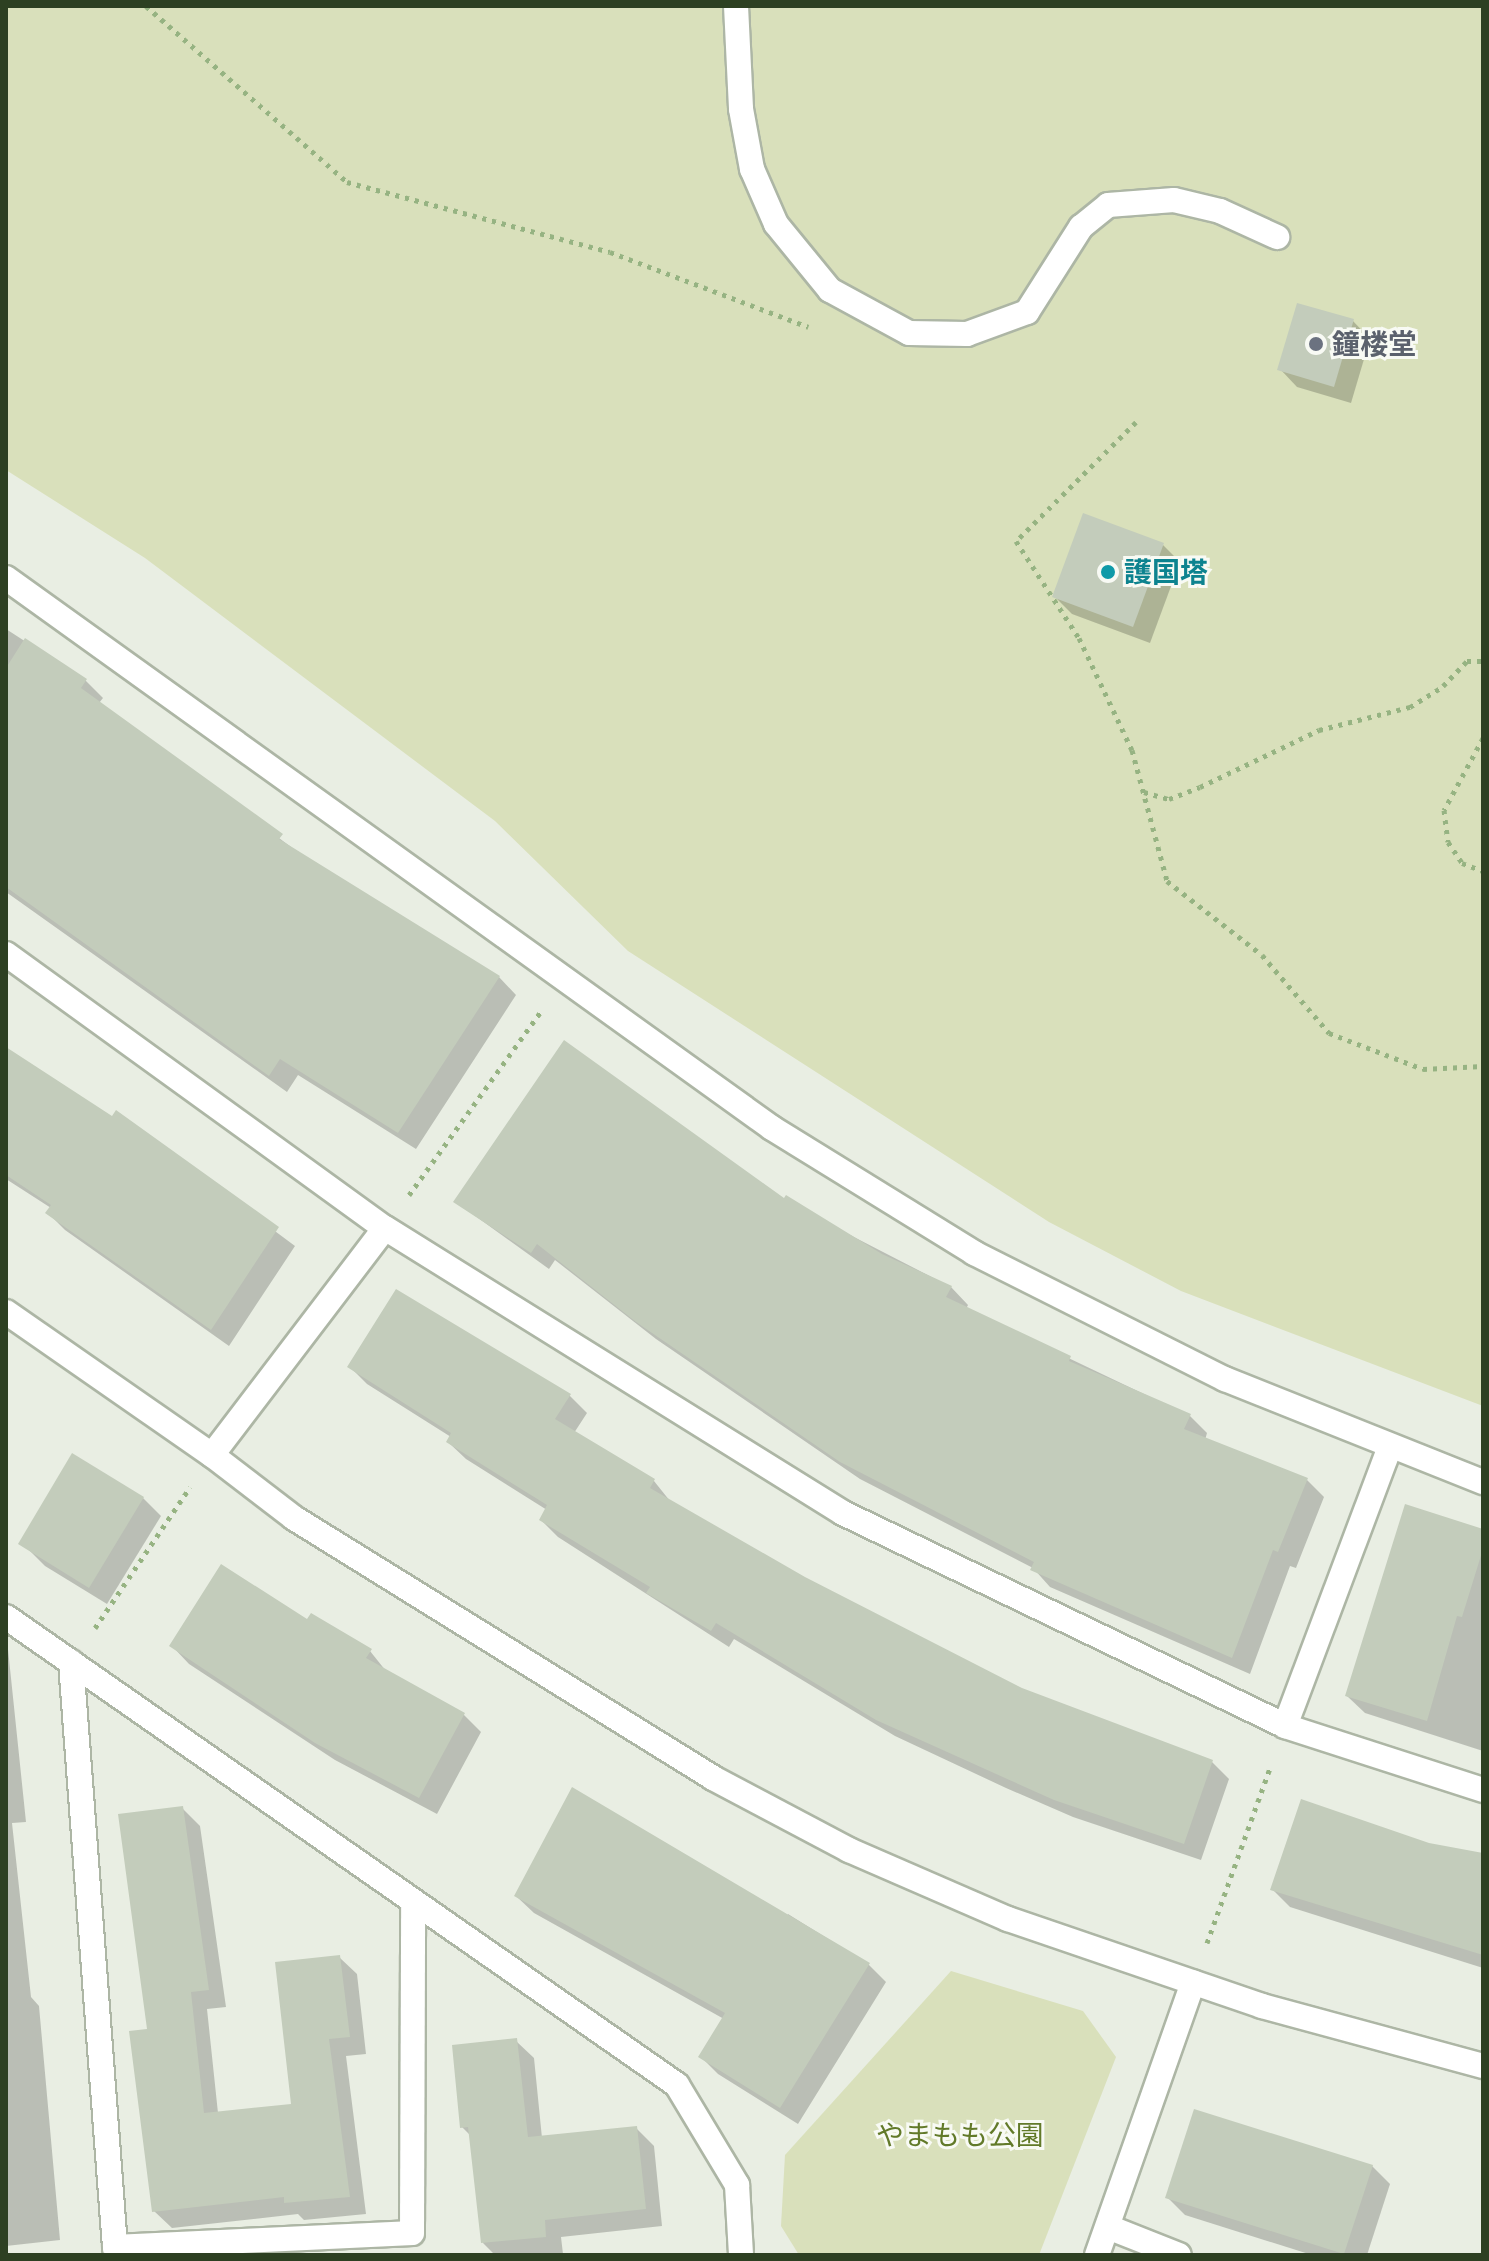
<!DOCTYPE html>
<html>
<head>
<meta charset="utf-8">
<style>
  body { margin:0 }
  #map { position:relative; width:1489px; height:2261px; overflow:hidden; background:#e9eee3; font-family:Montserrat,"Noto Sans JP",sans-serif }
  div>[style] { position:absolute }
  .green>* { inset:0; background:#d9e0bb }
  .shadow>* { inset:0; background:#0003 }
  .building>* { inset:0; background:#c3ccbb }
  .path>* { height:5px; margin-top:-2.5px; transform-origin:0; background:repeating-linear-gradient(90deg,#96b382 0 4px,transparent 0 10px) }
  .roads { filter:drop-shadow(2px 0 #adb6a5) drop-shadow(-2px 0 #adb6a5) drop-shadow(0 2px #adb6a5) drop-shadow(0 -2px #adb6a5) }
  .minor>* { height:24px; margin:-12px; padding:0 12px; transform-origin:12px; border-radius:12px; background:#fff }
  .tertiary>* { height:24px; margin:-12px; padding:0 12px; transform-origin:12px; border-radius:12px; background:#fff }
  .dots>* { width:22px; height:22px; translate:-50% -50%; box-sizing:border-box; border:4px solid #f8faf4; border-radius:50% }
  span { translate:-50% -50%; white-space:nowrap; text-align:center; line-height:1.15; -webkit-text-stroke:6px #f8faf4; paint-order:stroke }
  .worship-label { font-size:28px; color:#5b616d; font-weight:700 }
  .left { translate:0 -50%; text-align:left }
  .culture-label { font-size:28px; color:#0d838f; font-weight:700 }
  .park-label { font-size:28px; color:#627a29 }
  .frame { position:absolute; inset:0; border:8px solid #2d4022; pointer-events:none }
</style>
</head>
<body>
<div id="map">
  <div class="green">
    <div style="clip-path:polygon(6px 6px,1483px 6px,1483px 1406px,1181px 1291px,1049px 1222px,628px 951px,495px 821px,145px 558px,6px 470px)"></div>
    <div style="clip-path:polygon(951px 1971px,1083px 2011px,1116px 2057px,1039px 2255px,799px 2255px,781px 2226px,785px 2155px)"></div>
  </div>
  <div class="shadow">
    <div style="clip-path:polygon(1353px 321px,1370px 339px,1351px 403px,1297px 387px,1280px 369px)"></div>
    <div style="clip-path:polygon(1163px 545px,1180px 562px,1150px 643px,1072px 614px,1054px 596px)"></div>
    <div style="clip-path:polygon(6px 629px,85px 680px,103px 698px,99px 703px,299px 853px,499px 977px,516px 995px,416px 1149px,298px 1075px,287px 1092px,6px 892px)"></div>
    <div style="clip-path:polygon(6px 1074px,198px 1174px,295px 1246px,229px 1346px,65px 1230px,48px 1213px,51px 1208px,6px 1179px)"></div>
    <div style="clip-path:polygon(784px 1201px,951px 1287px,968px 1305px,966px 1309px,1190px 1416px,1207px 1433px,1205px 1440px,1307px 1480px,1324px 1497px,1296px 1568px,1290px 1566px,1250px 1674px,1050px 1587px,1033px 1568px,860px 1479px,656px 1339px,555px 1260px,549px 1269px,456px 1202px)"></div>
    <div style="clip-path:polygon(350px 1367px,569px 1395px,587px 1413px,574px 1433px,654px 1481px,670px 1501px,804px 1579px,1021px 1689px,1212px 1762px,1229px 1779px,1201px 1860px,1073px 1817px,1006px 1788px,895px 1736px,734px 1639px,729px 1647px,558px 1537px,541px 1520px,547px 1510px,466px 1459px,448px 1442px,451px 1437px,367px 1384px)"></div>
    <div style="clip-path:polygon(143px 1498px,161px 1516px,107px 1604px,45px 1566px,27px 1548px)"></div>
    <div style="clip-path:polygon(1483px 1534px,1483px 1751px,1365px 1713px,1347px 1696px)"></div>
    <div style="clip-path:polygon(308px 1622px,370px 1651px,386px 1671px,464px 1715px,481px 1732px,437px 1814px,335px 1760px,189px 1664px,172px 1646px)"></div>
    <div style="clip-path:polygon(6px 1630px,26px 1822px,12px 1823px,31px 1997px,39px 2006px,60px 2240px,6px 2246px)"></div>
    <div style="clip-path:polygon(182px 1808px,200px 1826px,226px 2007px,207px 2009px,218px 2113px,293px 2105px,339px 1957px,357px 1974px,366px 2054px,346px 2056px,366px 2214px,304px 2220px,298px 2214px,172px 2228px,154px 2211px,150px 2031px)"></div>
    <div style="clip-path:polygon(1429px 1845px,1483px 1858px,1483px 1968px,1290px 1907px,1273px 1890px)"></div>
    <div style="clip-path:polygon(516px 1896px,786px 1918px,788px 1914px,868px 1964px,886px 1982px,798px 2124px,718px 2074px,700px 2056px,724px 2019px,534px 1913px)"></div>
    <div style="clip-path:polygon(516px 2041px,534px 2058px,542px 2138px,636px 2128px,654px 2146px,662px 2226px,561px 2237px,563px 2254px,552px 2255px,495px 2255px,483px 2243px,471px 2136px,462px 2127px)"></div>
    <div style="clip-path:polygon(1372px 2166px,1390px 2184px,1367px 2255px,1312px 2255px,1185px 2215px,1167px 2197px)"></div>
  </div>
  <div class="building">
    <div style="clip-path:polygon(1297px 303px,1354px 319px,1334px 387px,1277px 370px)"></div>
    <div style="clip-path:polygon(1083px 513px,1164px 543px,1133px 627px,1052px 597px)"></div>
    <div style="clip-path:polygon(25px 638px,87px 679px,81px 688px,283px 834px,279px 839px,500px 976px,398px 1133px,280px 1059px,269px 1076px,6px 887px,6px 668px)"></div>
    <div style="clip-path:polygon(564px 1040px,784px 1198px,786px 1195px,882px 1254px,952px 1286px,946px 1297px,1071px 1356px,1069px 1361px,1191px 1414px,1184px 1429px,1308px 1478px,1278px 1552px,1273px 1550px,1232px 1658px,1030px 1570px,1034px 1562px,840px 1462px,636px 1322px,537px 1244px,531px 1253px,453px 1202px)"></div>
    <div style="clip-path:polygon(6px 1047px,112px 1116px,116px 1110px,279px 1227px,211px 1330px,45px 1213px,51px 1205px,6px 1175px)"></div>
    <div style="clip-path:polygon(396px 1289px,571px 1394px,555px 1419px,655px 1479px,650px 1488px,805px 1577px,1022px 1688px,1213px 1760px,1184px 1844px,1054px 1800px,876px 1720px,716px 1623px,711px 1631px,646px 1593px,650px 1587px,539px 1520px,547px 1505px,446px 1442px,451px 1433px,347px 1367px)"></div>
    <div style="clip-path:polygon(72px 1453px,144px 1497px,89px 1588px,18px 1544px)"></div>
    <div style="clip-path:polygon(1405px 1504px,1483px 1529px,1483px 1549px,1462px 1617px,1457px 1616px,1427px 1721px,1345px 1696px)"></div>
    <div style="clip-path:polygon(221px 1564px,307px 1619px,311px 1613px,372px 1649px,366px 1658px,465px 1713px,419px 1798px,315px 1743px,169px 1646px)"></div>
    <div style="clip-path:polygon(572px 1787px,870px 1963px,780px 2108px,698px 2057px,725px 2013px,514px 1896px)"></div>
    <div style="clip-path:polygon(1301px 1799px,1429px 1843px,1483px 1853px,1483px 1955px,1270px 1890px)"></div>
    <div style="clip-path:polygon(183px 1806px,209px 1990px,191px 1992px,204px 2113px,291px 2104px,275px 1962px,340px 1955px,350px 2037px,329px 2039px,350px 2197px,284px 2203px,284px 2197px,152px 2212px,129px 2031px,147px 2029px,118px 1814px)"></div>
    <div style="clip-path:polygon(517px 2038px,528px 2137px,637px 2126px,646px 2209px,545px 2220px,546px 2237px,481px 2243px,468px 2127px,460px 2128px,452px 2045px)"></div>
    <div style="clip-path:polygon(1194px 2109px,1373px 2165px,1344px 2254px,1165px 2198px)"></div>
  </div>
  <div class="path">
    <div style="left:146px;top:6px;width:267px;rotate:41.2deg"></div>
    <div style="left:347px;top:182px;width:272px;rotate:14.9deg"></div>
    <div style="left:610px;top:252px;width:212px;rotate:20.7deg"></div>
    <div style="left:1136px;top:422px;width:169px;rotate:135.2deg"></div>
    <div style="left:1016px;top:541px;width:116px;rotate:57deg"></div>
    <div style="left:1079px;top:638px;width:124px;rotate:64.7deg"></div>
    <div style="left:1132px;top:750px;width:136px;rotate:75deg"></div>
    <div style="left:1167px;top:881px;width:120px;rotate:37.9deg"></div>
    <div style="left:1262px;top:955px;width:103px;rotate:49.3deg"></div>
    <div style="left:1329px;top:1033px;width:101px;rotate:21deg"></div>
    <div style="left:1423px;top:1069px;width:60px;rotate:-2.9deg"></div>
    <div style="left:1483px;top:738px;width:82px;rotate:118.4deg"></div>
    <div style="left:1444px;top:810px;width:32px;rotate:83deg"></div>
    <div style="left:1448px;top:842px;width:25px;rotate:56deg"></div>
    <div style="left:1462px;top:863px;width:22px;rotate:21deg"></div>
    <div style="left:1144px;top:792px;width:26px;rotate:16deg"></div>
    <div style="left:1169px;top:799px;width:33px;rotate:-21deg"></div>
    <div style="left:1200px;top:787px;width:132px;rotate:-25.6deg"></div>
    <div style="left:1319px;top:730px;width:94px;rotate:-14.2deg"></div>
    <div style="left:1410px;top:707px;width:39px;rotate:-32deg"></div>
    <div style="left:1443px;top:686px;width:35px;rotate:-46deg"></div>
    <div style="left:1467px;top:661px;width:16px"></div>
    <div style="left:409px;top:1195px;width:226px;rotate:-54.3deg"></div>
    <div style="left:95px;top:1628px;width:170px;rotate:-56deg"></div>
    <div style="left:1207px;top:1943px;width:189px;rotate:-70.2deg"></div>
  </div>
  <div class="roads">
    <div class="minor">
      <div style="left:736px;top:6px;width:103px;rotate:87.2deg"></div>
      <div style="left:741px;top:109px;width:61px;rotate:79.6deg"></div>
      <div style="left:752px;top:169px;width:60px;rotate:66.4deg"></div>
      <div style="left:776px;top:224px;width:85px;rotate:50.7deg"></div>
      <div style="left:830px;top:290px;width:90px;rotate:28.6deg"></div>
      <div style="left:909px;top:333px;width:58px;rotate:1deg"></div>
      <div style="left:967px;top:334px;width:64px;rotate:-20.1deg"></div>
      <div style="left:1027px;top:312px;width:101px;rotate:-57.6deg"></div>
      <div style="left:1081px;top:227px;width:35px;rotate:-39deg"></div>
      <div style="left:1108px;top:205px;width:66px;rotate:-4.3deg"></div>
      <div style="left:1174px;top:200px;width:47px;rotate:13.4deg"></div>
      <div style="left:1220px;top:211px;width:63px;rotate:24.5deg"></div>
      <div style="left:6px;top:578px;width:943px;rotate:35.68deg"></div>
      <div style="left:772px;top:1128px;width:238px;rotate:31.7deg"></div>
      <div style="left:974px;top:1253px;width:281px;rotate:26.7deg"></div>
      <div style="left:1225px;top:1379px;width:278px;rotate:21.8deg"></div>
      <div style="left:6px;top:954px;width:468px;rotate:35.9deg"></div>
      <div style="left:385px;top:1228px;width:539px;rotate:31.89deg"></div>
      <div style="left:843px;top:1513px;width:491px;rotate:25.7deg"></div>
      <div style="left:1285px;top:1726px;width:208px;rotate:17.9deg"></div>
      <div style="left:212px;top:1455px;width:285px;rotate:-52.7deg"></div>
      <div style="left:6px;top:1617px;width:818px;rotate:34.89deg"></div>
      <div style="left:677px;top:2085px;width:117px;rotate:59deg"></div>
      <div style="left:737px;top:2185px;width:70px;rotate:86.7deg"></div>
      <div style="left:71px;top:1662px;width:587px;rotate:85.7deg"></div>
      <div style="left:115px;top:2247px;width:297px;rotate:-2.7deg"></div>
      <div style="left:412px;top:2233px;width:331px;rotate:-89.8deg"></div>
      <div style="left:1285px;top:1726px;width:298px;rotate:-69.4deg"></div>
      <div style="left:1108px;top:2227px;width:76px;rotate:21.5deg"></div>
      <div style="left:1097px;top:2255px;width:289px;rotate:-70.6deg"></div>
    </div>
    <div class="tertiary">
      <div style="left:6px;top:1312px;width:251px;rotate:34.8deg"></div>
      <div style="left:212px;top:1455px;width:103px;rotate:37.5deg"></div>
      <div style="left:294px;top:1518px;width:493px;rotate:31.8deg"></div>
      <div style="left:713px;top:1778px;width:154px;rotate:27.9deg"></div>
      <div style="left:849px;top:1850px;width:173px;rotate:23.5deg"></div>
      <div style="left:1008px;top:1919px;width:268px;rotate:18.9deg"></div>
      <div style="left:1262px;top:2006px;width:229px;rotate:15.2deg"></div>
    </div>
  </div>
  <div class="dots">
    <div style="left:1316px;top:344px;background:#6b7280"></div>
    <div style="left:1108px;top:572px;background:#0f9aa8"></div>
  </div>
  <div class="worship-label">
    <span class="left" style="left:1332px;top:344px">鐘楼堂</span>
  </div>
  <div class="culture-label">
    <span class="left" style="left:1124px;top:572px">護国塔</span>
  </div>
  <div class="park-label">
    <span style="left:960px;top:2135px">やまもも公園</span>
  </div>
  <div class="frame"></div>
</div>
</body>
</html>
